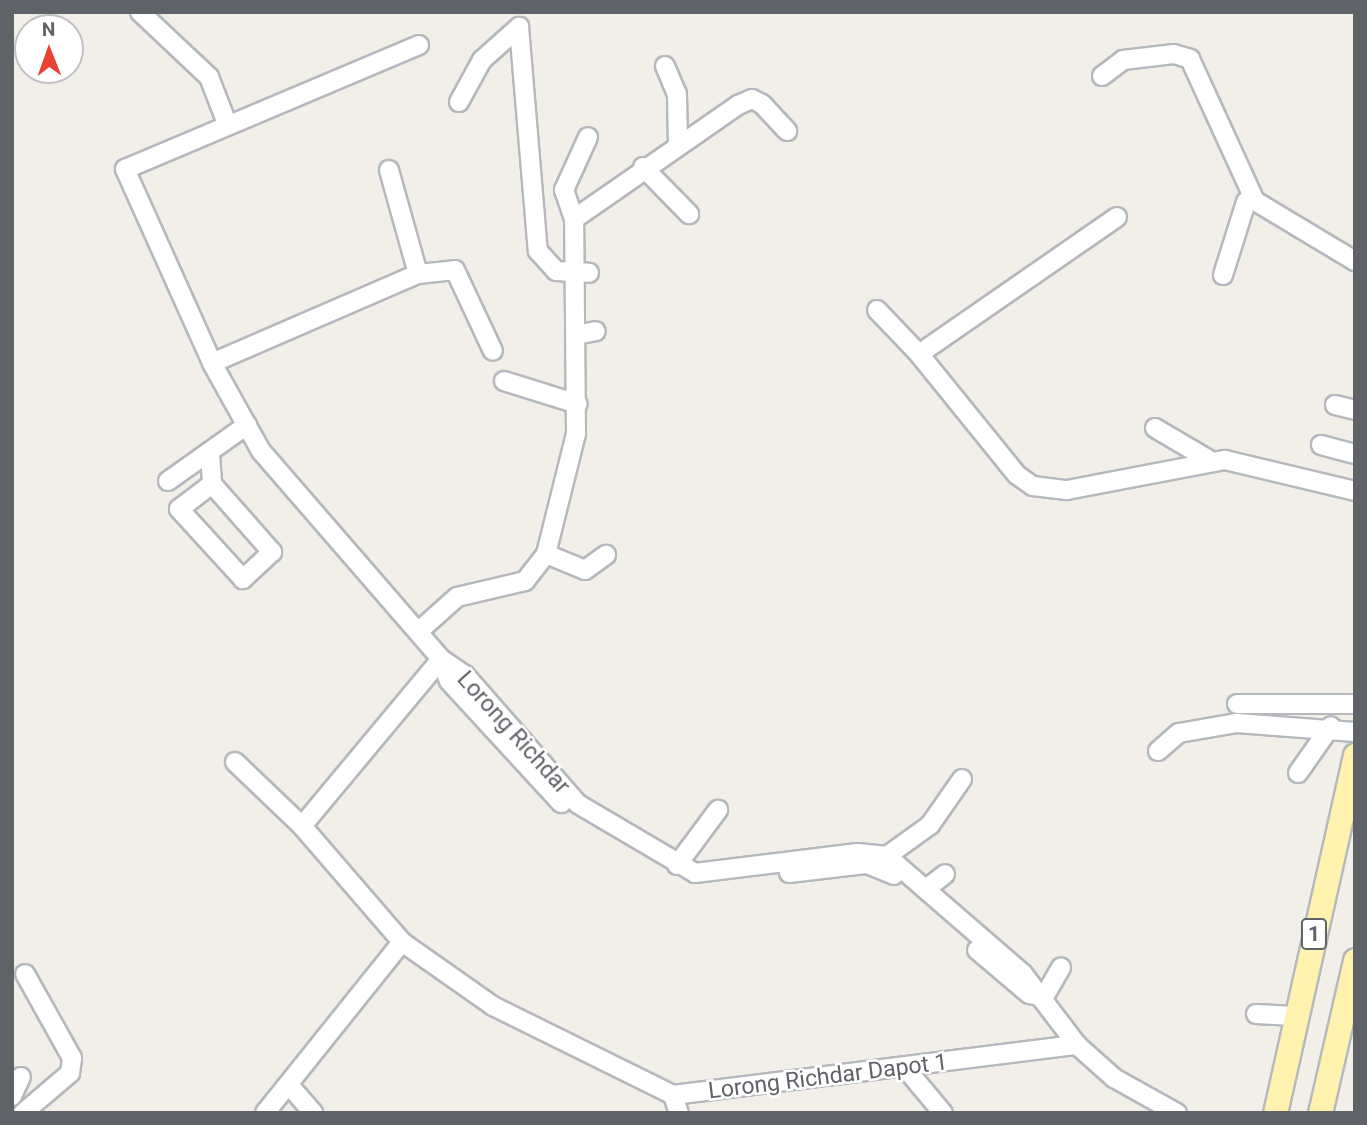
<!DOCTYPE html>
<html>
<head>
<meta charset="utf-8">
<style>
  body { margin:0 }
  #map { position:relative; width:1367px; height:1125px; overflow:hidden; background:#f1efe8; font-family:Roboto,sans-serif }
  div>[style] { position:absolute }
  .roads { filter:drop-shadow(2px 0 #b5b8bc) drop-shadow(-2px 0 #b5b8bc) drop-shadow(0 2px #b5b8bc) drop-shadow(0 -2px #b5b8bc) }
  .minor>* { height:18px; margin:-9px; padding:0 9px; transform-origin:9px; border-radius:9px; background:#fff }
  .major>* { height:23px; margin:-11.5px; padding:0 11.5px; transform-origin:11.5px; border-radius:11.5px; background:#fff2af }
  span { translate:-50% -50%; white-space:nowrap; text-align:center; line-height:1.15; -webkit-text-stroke:5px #fff; paint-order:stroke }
  .shield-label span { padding:2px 5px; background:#fff; border:2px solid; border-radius:5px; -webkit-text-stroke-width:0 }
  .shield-label { font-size:21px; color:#5f6368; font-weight:700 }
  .street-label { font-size:23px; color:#5f6368 }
  .frame { position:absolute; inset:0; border:14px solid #5f6368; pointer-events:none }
  .north { position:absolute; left:14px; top:14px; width:70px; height:70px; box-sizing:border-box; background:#fff; border:2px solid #bfc1c3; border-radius:50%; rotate:359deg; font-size:19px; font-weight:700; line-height:28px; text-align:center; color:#5f6368 }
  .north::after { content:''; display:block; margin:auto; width:24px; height:32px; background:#ea4335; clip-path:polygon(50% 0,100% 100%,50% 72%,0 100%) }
</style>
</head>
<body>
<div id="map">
  <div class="roads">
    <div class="minor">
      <div style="left:140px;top:12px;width:95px;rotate:43.3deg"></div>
      <div style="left:209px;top:77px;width:47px;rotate:68.9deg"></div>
      <div style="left:519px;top:27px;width:225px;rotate:85.2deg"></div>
      <div style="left:538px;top:251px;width:27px;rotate:48deg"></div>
      <div style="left:556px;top:271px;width:33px;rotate:3deg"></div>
      <div style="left:419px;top:45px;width:319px;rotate:157.1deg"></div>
      <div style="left:125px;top:169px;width:213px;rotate:65.8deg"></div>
      <div style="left:212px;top:363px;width:101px;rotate:60.9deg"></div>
      <div style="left:261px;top:451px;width:275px;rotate:49.1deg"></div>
      <div style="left:441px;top:659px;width:29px;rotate:34deg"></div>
      <div style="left:465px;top:675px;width:171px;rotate:48.8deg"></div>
      <div style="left:578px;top:804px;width:136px;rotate:30.5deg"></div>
      <div style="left:695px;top:873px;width:164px;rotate:-7deg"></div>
      <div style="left:858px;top:853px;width:29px;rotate:6deg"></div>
      <div style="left:887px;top:856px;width:180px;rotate:40.9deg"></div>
      <div style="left:1023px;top:974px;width:89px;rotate:52.7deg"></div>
      <div style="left:1077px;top:1045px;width:50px;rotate:41.7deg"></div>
      <div style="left:1114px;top:1078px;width:72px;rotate:29.1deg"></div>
      <div style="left:665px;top:66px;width:30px;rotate:67deg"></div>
      <div style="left:677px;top:94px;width:50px;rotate:88.9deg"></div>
      <div style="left:1102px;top:76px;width:26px;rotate:-37deg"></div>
      <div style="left:1123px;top:60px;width:51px;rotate:-6.7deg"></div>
      <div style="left:1174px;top:54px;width:17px;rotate:17deg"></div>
      <div style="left:1190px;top:59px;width:156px;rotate:65.4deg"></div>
      <div style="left:1255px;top:201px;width:117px;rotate:31deg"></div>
      <div style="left:459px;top:102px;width:48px;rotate:-61.3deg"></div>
      <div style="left:482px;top:60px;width:50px;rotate:-41.7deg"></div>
      <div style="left:643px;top:167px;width:66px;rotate:45.6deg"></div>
      <div style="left:1117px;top:217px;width:241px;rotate:145.3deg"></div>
      <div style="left:919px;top:354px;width:156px;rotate:51deg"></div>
      <div style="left:1017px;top:475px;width:19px;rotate:35deg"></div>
      <div style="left:1033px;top:486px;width:34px;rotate:7deg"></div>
      <div style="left:1067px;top:490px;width:161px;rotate:-10.8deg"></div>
      <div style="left:1225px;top:460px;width:134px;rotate:13.4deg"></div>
      <div style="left:574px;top:219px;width:31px;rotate:-109deg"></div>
      <div style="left:564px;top:190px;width:58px;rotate:-65.6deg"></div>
      <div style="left:418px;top:274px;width:37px;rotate:-6deg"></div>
      <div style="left:455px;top:270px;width:89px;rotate:64.9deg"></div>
      <div style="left:1223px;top:275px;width:77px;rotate:-72.5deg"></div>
      <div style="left:877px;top:310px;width:61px;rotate:46.3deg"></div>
      <div style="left:576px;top:335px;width:20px;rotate:-11deg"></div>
      <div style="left:212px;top:363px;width:224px;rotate:-23.4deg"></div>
      <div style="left:418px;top:274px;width:108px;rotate:-105.6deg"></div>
      <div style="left:504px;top:381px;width:77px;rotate:17.3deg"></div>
      <div style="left:1335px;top:405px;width:21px;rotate:14deg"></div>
      <div style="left:1155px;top:428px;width:65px;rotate:30.5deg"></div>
      <div style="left:1321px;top:445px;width:35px;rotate:15deg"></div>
      <div style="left:210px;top:454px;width:30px;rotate:86deg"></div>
      <div style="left:212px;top:484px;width:91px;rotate:48.6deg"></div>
      <div style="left:272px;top:552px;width:40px;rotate:137deg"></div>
      <div style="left:243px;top:579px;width:95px;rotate:-132.4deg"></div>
      <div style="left:179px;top:509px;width:41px;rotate:-37.1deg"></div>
      <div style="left:168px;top:481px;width:97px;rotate:-35.3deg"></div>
      <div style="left:546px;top:554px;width:42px;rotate:22.3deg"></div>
      <div style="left:585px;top:570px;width:26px;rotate:-36deg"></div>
      <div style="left:419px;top:631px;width:51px;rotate:-41.8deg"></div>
      <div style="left:457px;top:597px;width:70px;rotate:-13.2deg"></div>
      <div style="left:525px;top:581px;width:34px;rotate:-52deg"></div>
      <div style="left:546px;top:554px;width:124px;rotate:-76deg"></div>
      <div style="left:576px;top:434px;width:215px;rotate:-90.5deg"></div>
      <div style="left:574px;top:219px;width:200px;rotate:-34.8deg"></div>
      <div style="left:738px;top:105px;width:15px;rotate:-23deg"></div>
      <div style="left:752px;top:99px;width:11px;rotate:27deg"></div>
      <div style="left:762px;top:104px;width:37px;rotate:47deg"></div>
      <div style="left:441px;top:659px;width:23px;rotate:70deg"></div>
      <div style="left:449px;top:681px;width:166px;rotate:47.4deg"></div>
      <div style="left:1237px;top:704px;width:118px"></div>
      <div style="left:1158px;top:751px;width:28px;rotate:-41deg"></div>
      <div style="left:1179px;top:733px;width:59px;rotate:-9.8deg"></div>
      <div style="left:1237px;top:723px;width:118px;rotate:4.4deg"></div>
      <div style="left:235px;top:762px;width:93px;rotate:43.7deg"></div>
      <div style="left:302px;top:826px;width:153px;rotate:49.2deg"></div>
      <div style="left:402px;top:942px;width:111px;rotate:35.1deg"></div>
      <div style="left:493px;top:1006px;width:201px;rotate:26.3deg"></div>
      <div style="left:673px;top:1095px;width:407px;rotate:-7.1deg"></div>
      <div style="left:1298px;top:773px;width:57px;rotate:-54.9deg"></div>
      <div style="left:302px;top:826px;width:217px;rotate:-50.2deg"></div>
      <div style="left:887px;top:856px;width:53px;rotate:-35.8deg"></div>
      <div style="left:930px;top:825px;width:56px;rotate:-55.2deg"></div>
      <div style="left:677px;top:865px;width:69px;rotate:-53.3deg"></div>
      <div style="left:789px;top:873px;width:79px;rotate:-6.6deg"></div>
      <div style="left:867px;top:864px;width:29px;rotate:22deg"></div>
      <div style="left:926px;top:889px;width:24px;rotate:-38deg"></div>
      <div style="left:977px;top:950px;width:68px;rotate:40.2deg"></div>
      <div style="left:1029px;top:994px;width:15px;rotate:11deg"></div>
      <div style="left:1044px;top:997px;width:34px;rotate:-60deg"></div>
      <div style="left:1256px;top:1014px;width:39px;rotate:3deg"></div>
      <div style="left:907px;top:1070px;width:56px;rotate:50.1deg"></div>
      <div style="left:289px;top:1085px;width:37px;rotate:49deg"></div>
      <div style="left:673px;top:1095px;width:19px;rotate:72deg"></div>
      <div style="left:12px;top:1096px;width:21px;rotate:-65deg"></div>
      <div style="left:23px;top:1113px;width:62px;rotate:-40.4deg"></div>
      <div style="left:70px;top:1073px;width:15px;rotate:-82deg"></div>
      <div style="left:72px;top:1058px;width:96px;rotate:-119.2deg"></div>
      <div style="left:265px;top:1113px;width:219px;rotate:-51.3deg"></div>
    </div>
    <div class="major">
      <div style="left:1275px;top:1113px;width:367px;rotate:-77.4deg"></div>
      <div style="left:1320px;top:1113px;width:157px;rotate:-77.1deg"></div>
    </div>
  </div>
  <div class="shield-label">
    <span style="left:1314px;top:934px">1</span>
  </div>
  <div class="street-label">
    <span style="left:513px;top:733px;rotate:48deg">Lorong Richdar</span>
    <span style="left:828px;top:1077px;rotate:-7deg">Lorong Richdar Dapot 1</span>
  </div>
  <div class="frame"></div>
  <div class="north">N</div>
</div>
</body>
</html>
